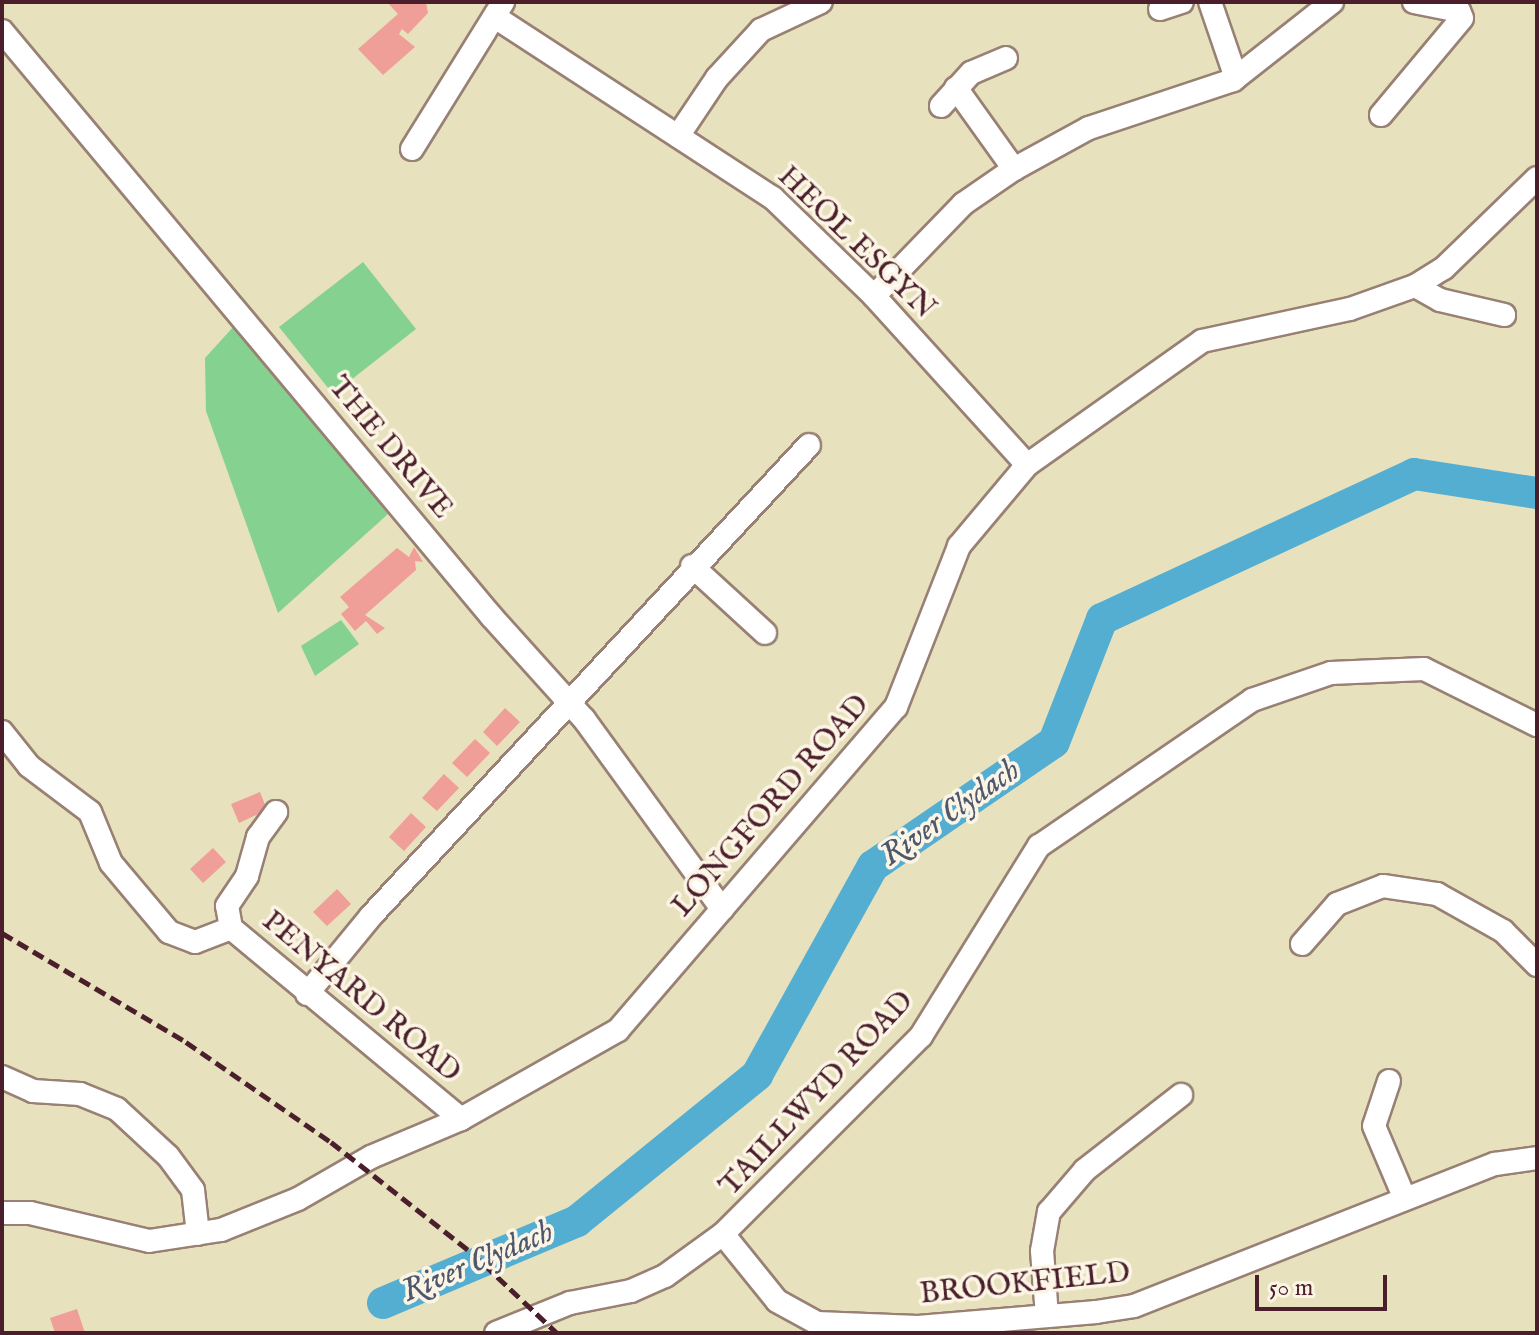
<!DOCTYPE html>
<html>
<head>
<meta charset="utf-8">
<style>
  body { margin:0 }
  #map { position:relative; width:1539px; height:1335px; overflow:hidden; background:#e8e1bd; font-family:"IM FELL English",serif }
  div>[style] { position:absolute }
  .green>* { inset:0; background:#84d190 }
  .river>* { height:32px; margin:-16px; padding:0 16px; transform-origin:16px; border-radius:16px; background:#53aed1 }
  .building>* { inset:0; background:#f09e98 }
  .roads { filter:drop-shadow(2px 0 #998074) drop-shadow(-2px 0 #998074) drop-shadow(0 2px #998074) drop-shadow(0 -2px #998074) }
  .minor>* { height:22px; margin:-11px; padding:0 11px; transform-origin:11px; border-radius:11px; background:#fff }
  .rail>* { height:5px; margin-top:-2.5px; transform-origin:0; background:repeating-linear-gradient(90deg,#4a1f2b 0 12px,transparent 0 18px) }
  span { translate:-50% -50%; white-space:nowrap; text-align:center; line-height:1.15; -webkit-text-stroke:7px #fcf5e5; paint-order:stroke }
  .street-label { font-size:30px; color:#4a1f2b }
  .water-label { font-size:32px; color:#4e586d; font-style:italic }
  .frame { position:absolute; inset:0; border:4px solid #4a1f2b; pointer-events:none }
  .scale { position:absolute; left:1255px; top:1275px; width:132px; height:36px; box-sizing:border-box; border:4px solid #4a1f2b; border-top:0; padding-left:10px; font-size:24px; line-height:28px; white-space:nowrap; color:#4a1f2b; -webkit-text-stroke:6px #fcf5e5; paint-order:stroke }
</style>
</head>
<body>
<div id="map">
  <div class="green">
    <div style="clip-path:polygon(363px 262px,416px 329px,333px 394px,279px 327px)"></div>
    <div style="clip-path:polygon(235px 325px,388px 514px,278px 613px,206px 411px,205px 358px)"></div>
    <div style="clip-path:polygon(341px 620px,359px 644px,315px 676px,301px 646px)"></div>
  </div>
  <div class="river">
    <div style="left:383px;top:1303px;width:211px;rotate:-22.9deg"></div>
    <div style="left:577px;top:1221px;width:232px;rotate:-39deg"></div>
    <div style="left:757px;top:1075px;width:239px;rotate:-61deg"></div>
    <div style="left:873px;top:866px;width:219px;rotate:-34.4deg"></div>
    <div style="left:1054px;top:742px;width:132px;rotate:-68.7deg"></div>
    <div style="left:1102px;top:619px;width:344px;rotate:-24.9deg"></div>
    <div style="left:1414px;top:474px;width:124px;rotate:8.8deg"></div>
  </div>
  <div class="building">
    <div style="clip-path:polygon(387px 2px,426px 2px,428px 13px,408px 34px,402px 29px,399px 34px,415px 47px,383px 75px,358px 49px,398px 14px)"></div>
    <div style="clip-path:polygon(414px 547px,423px 562px,415px 561px,416px 570px,365px 615px,385px 628px,377px 634px,366px 621px,355px 631px,341px 614px,349px 607px,340px 597px,397px 548px,409px 557px)"></div>
    <div style="clip-path:polygon(505px 708px,520px 722px,497px 746px,483px 732px)"></div>
    <div style="clip-path:polygon(475px 739px,490px 753px,467px 777px,452px 763px)"></div>
    <div style="clip-path:polygon(444px 774px,459px 788px,437px 811px,422px 798px)"></div>
    <div style="clip-path:polygon(260px 792px,267px 810px,239px 823px,231px 804px)"></div>
    <div style="clip-path:polygon(411px 813px,426px 827px,404px 851px,389px 837px)"></div>
    <div style="clip-path:polygon(213px 848px,226px 862px,203px 883px,190px 869px)"></div>
    <div style="clip-path:polygon(337px 889px,351px 904px,327px 926px,313px 912px)"></div>
    <div style="clip-path:polygon(77px 1309px,85px 1333px,55px 1333px,50px 1318px)"></div>
  </div>
  <div class="roads">
    <div class="minor">
      <div style="left:1210px;top:2px;width:80px;rotate:71.1deg"></div>
      <div style="left:1160px;top:9px;width:23px;rotate:-18deg"></div>
      <div style="left:495px;top:17px;width:332px;rotate:33.1deg"></div>
      <div style="left:773px;top:198px;width:141px;rotate:44.1deg"></div>
      <div style="left:874px;top:296px;width:228px;rotate:47.8deg"></div>
      <div style="left:2px;top:31px;width:764px;rotate:50.1deg"></div>
      <div style="left:492px;top:617px;width:137px;rotate:48deg"></div>
      <div style="left:584px;top:719px;width:235px;rotate:54deg"></div>
      <div style="left:956px;top:88px;width:100px;rotate:54.4deg"></div>
      <div style="left:941px;top:106px;width:45px;rotate:-47.7deg"></div>
      <div style="left:971px;top:73px;width:38px;rotate:-23deg"></div>
      <div style="left:1381px;top:115px;width:126px;rotate:-50.1deg"></div>
      <div style="left:1462px;top:18px;width:8px;rotate:-113deg"></div>
      <div style="left:1459px;top:11px;width:46px;rotate:-168.7deg"></div>
      <div style="left:678px;top:136px;width:70px;rotate:-56.1deg"></div>
      <div style="left:717px;top:78px;width:65px;rotate:-47.5deg"></div>
      <div style="left:761px;top:30px;width:66px;rotate:-25deg"></div>
      <div style="left:412px;top:149px;width:173px;rotate:-58.2deg"></div>
      <div style="left:1415px;top:286px;width:29px;rotate:29deg"></div>
      <div style="left:1440px;top:300px;width:66px;rotate:13.2deg"></div>
      <div style="left:874px;top:296px;width:128px;rotate:-45.9deg"></div>
      <div style="left:963px;top:204px;width:62px;rotate:-34.5deg"></div>
      <div style="left:1014px;top:169px;width:85px;rotate:-28.7deg"></div>
      <div style="left:1089px;top:128px;width:152px;rotate:-18.4deg"></div>
      <div style="left:1233px;top:80px;width:126px;rotate:-38.2deg"></div>
      <div style="left:692px;top:566px;width:99px;rotate:42.5deg"></div>
      <div style="left:2px;top:732px;width:43px;rotate:51.5deg"></div>
      <div style="left:29px;top:766px;width:76px;rotate:37deg"></div>
      <div style="left:90px;top:812px;width:55px;rotate:67.6deg"></div>
      <div style="left:111px;top:863px;width:90px;rotate:50deg"></div>
      <div style="left:169px;top:932px;width:28px;rotate:21deg"></div>
      <div style="left:195px;top:942px;width:39px;rotate:-21deg"></div>
      <div style="left:231px;top:928px;width:299px;rotate:39.7deg"></div>
      <div style="left:231px;top:928px;width:22px;rotate:-100deg"></div>
      <div style="left:227px;top:906px;width:36px;rotate:-56deg"></div>
      <div style="left:247px;top:876px;width:41px;rotate:-74.2deg"></div>
      <div style="left:258px;top:837px;width:31px;rotate:-54deg"></div>
      <div style="left:1302px;top:944px;width:53px;rotate:-48.8deg"></div>
      <div style="left:1337px;top:904px;width:49px;rotate:-21.4deg"></div>
      <div style="left:1383px;top:886px;width:55px;rotate:8.4deg"></div>
      <div style="left:1437px;top:894px;width:76px;rotate:29.3deg"></div>
      <div style="left:1503px;top:931px;width:48px;rotate:45deg"></div>
      <div style="left:307px;top:994px;width:101px;rotate:-50.6deg"></div>
      <div style="left:371px;top:916px;width:643px;rotate:-47.08deg"></div>
      <div style="left:2px;top:1077px;width:34px;rotate:24deg"></div>
      <div style="left:33px;top:1091px;width:47px;rotate:3.7deg"></div>
      <div style="left:80px;top:1094px;width:40px;rotate:22deg"></div>
      <div style="left:117px;top:1109px;width:69px;rotate:42.7deg"></div>
      <div style="left:168px;top:1156px;width:42px;rotate:53.7deg"></div>
      <div style="left:193px;top:1190px;width:44px;rotate:83.5deg"></div>
      <div style="left:1389px;top:1081px;width:47px;rotate:108.4deg"></div>
      <div style="left:1374px;top:1126px;width:79px;rotate:67deg"></div>
      <div style="left:2px;top:1213px;width:28px"></div>
      <div style="left:30px;top:1213px;width:122px;rotate:13.2deg"></div>
      <div style="left:149px;top:1241px;width:73px;rotate:-8.7deg"></div>
      <div style="left:221px;top:1230px;width:83px;rotate:-21.9deg"></div>
      <div style="left:298px;top:1199px;width:84px;rotate:-29.9deg"></div>
      <div style="left:371px;top:1157px;width:98px;rotate:-22.9deg"></div>
      <div style="left:461px;top:1119px;width:180px;rotate:-29.5deg"></div>
      <div style="left:618px;top:1030px;width:426px;rotate:-49.3deg"></div>
      <div style="left:896px;top:707px;width:173px;rotate:-68.6deg"></div>
      <div style="left:959px;top:546px;width:106px;rotate:-50deg"></div>
      <div style="left:1027px;top:465px;width:214px;rotate:-35.3deg"></div>
      <div style="left:1202px;top:341px;width:151px;rotate:-12.2deg"></div>
      <div style="left:1350px;top:309px;width:69px;rotate:-19.5deg"></div>
      <div style="left:1415px;top:286px;width:34px;rotate:-32deg"></div>
      <div style="left:1444px;top:268px;width:129px;rotate:-44.1deg"></div>
      <div style="left:723px;top:1234px;width:86px;rotate:51.1deg"></div>
      <div style="left:777px;top:1301px;width:46px;rotate:28.8deg"></div>
      <div style="left:817px;top:1323px;width:101px;rotate:2.3deg"></div>
      <div style="left:918px;top:1327px;width:179px;rotate:-4.8deg"></div>
      <div style="left:1096px;top:1312px;width:38px;rotate:-9deg"></div>
      <div style="left:1134px;top:1306px;width:388px;rotate:-21.5deg"></div>
      <div style="left:1495px;top:1164px;width:42px;rotate:-8.1deg"></div>
      <div style="left:1047px;top:1316px;width:65px;rotate:-94.4deg"></div>
      <div style="left:1042px;top:1251px;width:40px;rotate:-80deg"></div>
      <div style="left:1049px;top:1212px;width:55px;rotate:-49.4deg"></div>
      <div style="left:1085px;top:1170px;width:122px;rotate:-38deg"></div>
      <div style="left:496px;top:1333px;width:80px;rotate:-22.1deg"></div>
      <div style="left:570px;top:1303px;width:62px;rotate:-11.1deg"></div>
      <div style="left:631px;top:1291px;width:37px;rotate:-24deg"></div>
      <div style="left:665px;top:1276px;width:72px;rotate:-35.9deg"></div>
      <div style="left:723px;top:1234px;width:280px;rotate:-45deg"></div>
      <div style="left:921px;top:1036px;width:224px;rotate:-58.2deg"></div>
      <div style="left:1039px;top:846px;width:258px;rotate:-34.4deg"></div>
      <div style="left:1252px;top:700px;width:83px;rotate:-18.9deg"></div>
      <div style="left:1331px;top:673px;width:93px;rotate:-2.5deg"></div>
      <div style="left:1424px;top:669px;width:126px;rotate:26.4deg"></div>
    </div>
  </div>
  <div class="rail">
    <div style="left:2px;top:933px;width:214px;rotate:30.6deg"></div>
    <div style="left:186px;top:1042px;width:176px;rotate:34.6deg"></div>
    <div style="left:331px;top:1142px;width:178px;rotate:38.2deg"></div>
    <div style="left:471px;top:1252px;width:118px;rotate:43.3deg"></div>
  </div>
  <div class="street-label">
    <span style="left:856px;top:243px;rotate:44deg">HEOL ESGYN</span>
    <span style="left:390px;top:448px;rotate:50deg">THE DRIVE</span>
    <span style="left:771px;top:806px;rotate:-49deg">LONGFORD ROAD</span>
    <span style="left:361px;top:997px;rotate:40deg">PENYARD ROAD</span>
    <span style="left:817px;top:1094px;rotate:-47deg">TAILLWYD ROAD</span>
    <span style="left:1025px;top:1284px;rotate:-6deg">BROOKFIELD</span>
  </div>
  <div class="water-label">
    <span style="left:951px;top:814px;rotate:-35deg">River Clydach</span>
    <span style="left:478px;top:1263px;rotate:-23deg">River Clydach</span>
  </div>
  <div class="frame"></div>
  <div class="scale">50 m</div>
</div>
</body>
</html>
